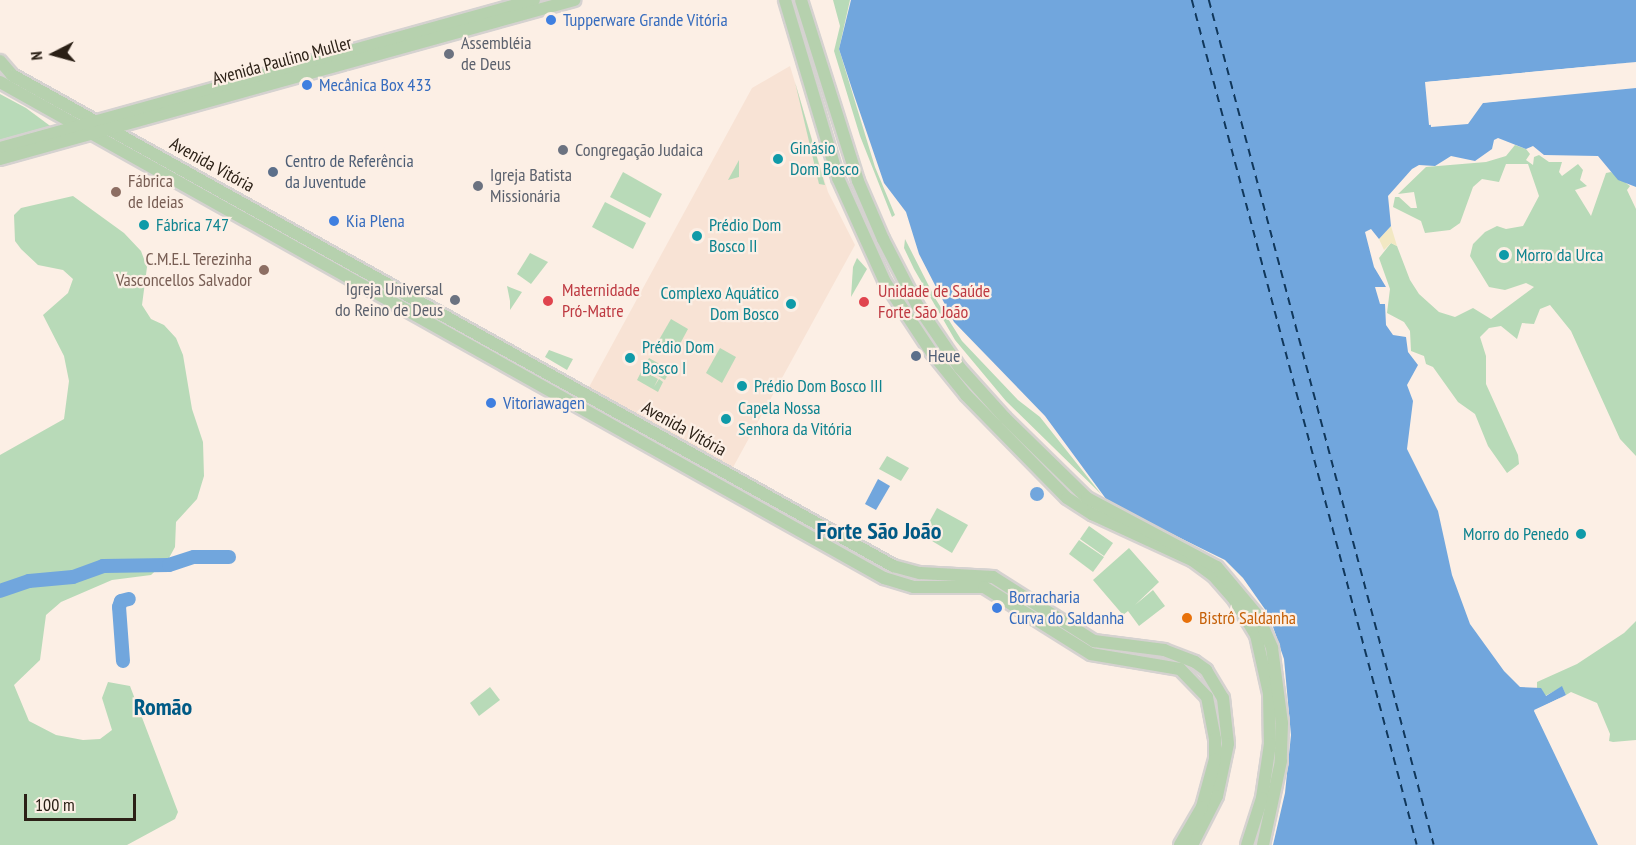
<!DOCTYPE html>
<html>
<head>
<meta charset="utf-8">
<style>
  body { margin:0 }
  #map { position:relative; width:1636px; height:845px; overflow:hidden; background:#fcefe5; font-family:"PT Sans Narrow",sans-serif }
  div>[style] { position:absolute }
  .education>* { inset:0; background:#f8e3d5 }
  .green>* { inset:0; background:#b8dab8 }
  .sand>* { inset:0; background:#f2e8c3 }
  .water>* { inset:0; background:#71a6dd }
  .round { border-radius:50% }
  .pier>* { inset:0; background:#fcefe5 }
  .river>* { height:14px; margin:-7px; padding:0 7px; transform-origin:7px; border-radius:7px; background:#71a6dd }
  .ferry>* { height:1.5px; margin-top:-0.75px; transform-origin:0; background:repeating-linear-gradient(90deg,#10375b 0 8px,transparent 0 14px) }
  .roads { filter:drop-shadow(2px 0 #d5d2d0) drop-shadow(-2px 0 #d5d2d0) drop-shadow(0 2px #d5d2d0) drop-shadow(0 -2px #d5d2d0) }
  .major>* { height:12px; margin:-6px; padding:0 6px; transform-origin:6px; border-radius:6px; background:#b6d1ae }
  .dots>* { width:16px; height:16px; translate:-50% -50%; box-sizing:border-box; border:3px solid #fcefe5; border-radius:50% }
  span { translate:-50% -50%; white-space:nowrap; text-align:center; line-height:1.15; -webkit-text-stroke:4.5px #fcefe5; paint-order:stroke }
  .shop-label { font-size:18px; color:#366cbe }
  .left { translate:0 -50%; text-align:left }
  .worship-label { font-size:18px; color:#5b616d }
  .right { translate:-100% -50%; text-align:right }
  .street-label { font-size:18px; color:#2b2016 }
  .culture-label { font-size:18px; color:#0d838f }
  .service-label { font-size:18px; color:#4e5e75 }
  .education-label { font-size:18px; color:#785e54 }
  .health-label { font-size:18px; color:#be3a42 }
  .food-label { font-size:18px; color:#c56008 }
  .district-label { font-size:24px; color:#005a85; font-weight:700 }
  .north { position:absolute; left:24px; top:24px; width:60px; height:60px; -webkit-text-stroke:4px #fcefe5; paint-order:stroke; rotate:264deg; font-size:16px; font-weight:700; line-height:24px; text-align:center; color:#2b2016 }
  .north::after { content:''; display:block; margin:auto; width:21px; height:27px; background:#2b2016; clip-path:polygon(50% 0,100% 100%,50% 72%,0 100%) }
  .scale { position:absolute; left:24px; top:794px; width:112px; height:27px; box-sizing:border-box; border:3px solid #2b2016; border-top:0; padding-left:8px; font-size:18px; line-height:21px; white-space:nowrap; color:#2b2016; -webkit-text-stroke:4px #fcefe5; paint-order:stroke }
</style>
</head>
<body>
<div id="map">
  <div class="education">
    <div style="clip-path:polygon(790px 66px,828px 192px,855px 245px,731px 471px,588px 389px,752px 88px)"></div>
  </div>
  <div class="green">
    <div style="clip-path:polygon(833px 0,850px 0,839px 49px,875px 167px,895px 215px,892px 217px,860px 136px,834px 51px,840px 26px)"></div>
    <div style="clip-path:polygon(795px 82px,825px 185px,819px 184px)"></div>
    <div style="clip-path:polygon(0 94px,26px 108px,53px 128px,0 144px)"></div>
    <div style="clip-path:polygon(1515px 145px,1526px 149px,1530px 154px,1526px 160px,1533px 165px,1534px 157px,1539px 155px,1549px 162px,1562px 162px,1559px 172px,1562px 176px,1578px 164px,1583px 170px,1580px 180px,1587px 186px,1575px 190px,1591px 216px,1606px 173px,1611px 172px,1630px 186px,1627px 190px,1636px 209px,1636px 456px,1620px 439px,1571px 331px,1550px 305px,1540px 309px,1534px 324px,1522px 323px,1517px 339px,1501px 326px,1489px 328px,1480px 337px,1486px 356px,1486px 384px,1518px 455px,1519px 464px,1507px 473px,1488px 446px,1475px 414px,1458px 402px,1433px 367px,1426px 364px,1424px 356px,1411px 351px,1410px 331px,1404px 322px,1387px 313px,1390px 289px,1379px 258px,1391px 243px,1397px 246px,1410px 280px,1419px 294px,1439px 312px,1455px 317px,1473px 308px,1491px 319px,1534px 287px,1526px 283px,1505px 290px,1489px 287px,1470px 256px,1473px 244px,1485px 232px,1497px 226px,1506px 229px,1523px 226px,1539px 196px,1528px 164px,1506px 164px,1499px 182px,1482px 179px,1473px 187px,1460px 223px,1450px 230px,1425px 233px,1421px 221px,1393px 207px,1395px 197px,1399px 197px,1411px 208px,1417px 208px,1414px 192px,1398px 194px,1426px 167px,1486px 162px,1506px 156px)"></div>
    <div style="clip-path:polygon(739px 160px,739px 177px,728px 180px)"></div>
    <div style="clip-path:polygon(623px 172px,662px 194px,650px 218px,610px 197px)"></div>
    <div style="clip-path:polygon(73px 196px,124px 233px,141px 251px,147px 267px,142px 305px,151px 319px,164px 325px,176px 338px,183px 355px,192px 409px,203px 442px,204px 476px,197px 499px,176px 522px,175px 547px,169px 558px,151px 575px,112px 580px,61px 602px,46px 615px,40px 660px,14px 685px,29px 721px,56px 735px,83px 740px,100px 739px,112px 730px,102px 698px,108px 682px,130px 686px,178px 812px,175px 819px,127px 845px,0 845px,0 455px,64px 419px,69px 381px,64px 356px,43px 315px,68px 293px,73px 279px,63px 270px,38px 265px,21px 249px,15px 241px,14px 215px,21px 208px)"></div>
    <div style="clip-path:polygon(605px 202px,646px 223px,633px 249px,592px 227px)"></div>
    <div style="clip-path:polygon(905px 239px,935px 298px,962px 341px,1018px 400px,1040px 417px,1101px 494px,1006px 401px,955px 340px,914px 269px,904px 248px)"></div>
    <div style="clip-path:polygon(530px 253px,548px 262px,531px 284px,517px 274px)"></div>
    <div style="clip-path:polygon(857px 258px,867px 269px,851px 297px,853px 267px)"></div>
    <div style="clip-path:polygon(507px 286px,522px 292px,510px 310px,510px 301px)"></div>
    <div style="clip-path:polygon(671px 319px,688px 329px,674px 355px,656px 345px)"></div>
    <div style="clip-path:polygon(720px 348px,736px 357px,722px 383px,706px 373px)"></div>
    <div style="clip-path:polygon(549px 350px,573px 359px,567px 370px,545px 357px)"></div>
    <div style="clip-path:polygon(649px 358px,670px 370px,665px 380px,644px 368px)"></div>
    <div style="clip-path:polygon(642px 370px,658px 379px,654px 387px,659px 379px,663px 382px,658px 392px,637px 380px)"></div>
    <div style="clip-path:polygon(887px 456px,909px 468px,901px 481px,879px 469px)"></div>
    <div style="clip-path:polygon(937px 508px,968px 525px,952px 553px,922px 535px)"></div>
    <div style="clip-path:polygon(1089px 526px,1113px 543px,1104px 556px,1080px 539px)"></div>
    <div style="clip-path:polygon(1079px 540px,1104px 557px,1093px 572px,1069px 554px)"></div>
    <div style="clip-path:polygon(1129px 548px,1159px 582px,1135px 605px,1153px 590px,1165px 606px,1139px 626px,1128px 611px,1123px 615px,1093px 580px)"></div>
    <div style="clip-path:polygon(1636px 621px,1636px 740px,1613px 742px,1609px 741px,1610px 734px,1597px 703px,1571px 692px,1566px 695px,1562px 687px,1545px 696px,1537px 688px,1537px 682px,1577px 664px,1624px 633px)"></div>
    <div style="clip-path:polygon(490px 687px,500px 700px,479px 716px,470px 703px)"></div>
  </div>
  <div class="sand">
    <div style="clip-path:polygon(1391px 226px,1397px 246px,1391px 243px,1384px 250px,1379px 239px)"></div>
  </div>
  <div class="water">
    <div style="clip-path:polygon(851px 0,1636px 0,1636px 62px,1425px 82px,1429px 125px,1463px 121px,1480px 103px,1636px 86px,1636px 187px,1618px 180px,1598px 156px,1544px 155px,1533px 146px,1526px 149px,1498px 138px,1494px 140px,1492px 149px,1475px 161px,1451px 156px,1435px 166px,1419px 165px,1412px 169px,1388px 196px,1391px 226px,1379px 239px,1371px 229px,1365px 232px,1374px 267px,1386px 287px,1375px 287px,1380px 304px,1385px 304px,1386px 325px,1393px 335px,1406px 337px,1408px 352px,1418px 365px,1407px 385px,1413px 401px,1407px 449px,1438px 511px,1452px 575px,1470px 624px,1504px 671px,1520px 687px,1541px 688px,1546px 696px,1562px 686px,1566px 695px,1534px 711px,1598px 845px,1273px 845px,1285px 793px,1291px 735px,1284px 659px,1269px 615px,1243px 578px,1225px 560px,1109px 503px,1045px 416px,954px 322px,919px 254px,906px 212px,884px 183px,854px 95px,839px 49px)"></div>
    <div style="clip-path:polygon(878px 479px,890px 486px,876px 510px,865px 504px)"></div>
    <div class="round" style="left:1030px;top:487px;width:14px;height:14px"></div>
  </div>
  <div class="pier">
    <div style="clip-path:polygon(1636px 62px,1428px 84px,1431px 121px,1462px 118px,1479px 100px,1636px 83px,1636px 88px,1483px 103px,1468px 124px,1431px 127px,1427px 82px)"></div>
    <div style="clip-path:polygon(1562px 697px,1538px 712px,1601px 845px,1534px 710px)"></div>
  </div>
  <div class="river">
    <div style="left:0;top:591px;width:31px;rotate:-19deg"></div>
    <div style="left:29px;top:581px;width:44px;rotate:-5.2deg"></div>
    <div style="left:73px;top:577px;width:32px;rotate:-20deg"></div>
    <div style="left:103px;top:566px;width:66px;rotate:-0.9deg"></div>
    <div style="left:169px;top:565px;width:26px;rotate:-18deg"></div>
    <div style="left:194px;top:557px;width:35px"></div>
    <div style="left:123px;top:661px;width:54px;rotate:-94.2deg"></div>
    <div style="left:119px;top:607px;width:6px;rotate:-72deg"></div>
    <div style="left:121px;top:601px;width:8px;rotate:-14deg"></div>
  </div>
  <div class="ferry">
    <div style="left:1192px;top:0;width:874px;rotate:75.09deg"></div>
    <div style="left:1209px;top:0;width:874px;rotate:75.09deg"></div>
  </div>
  <div class="roads">
    <div class="major">
      <div style="left:785px;top:0;width:186px;rotate:73.4deg"></div>
      <div style="left:838px;top:178px;width:114px;rotate:65.7deg"></div>
      <div style="left:885px;top:282px;width:85px;rotate:56.5deg"></div>
      <div style="left:932px;top:353px;width:54px;rotate:51deg"></div>
      <div style="left:966px;top:395px;width:144px;rotate:45.6deg"></div>
      <div style="left:1067px;top:498px;width:30px;rotate:33deg"></div>
      <div style="left:1092px;top:514px;width:110px;rotate:24.7deg"></div>
      <div style="left:1192px;top:560px;width:26px;rotate:36deg"></div>
      <div style="left:1213px;top:575px;width:32px;rotate:49deg"></div>
      <div style="left:1234px;top:599px;width:42px;rotate:58.6deg"></div>
      <div style="left:1256px;top:635px;width:59px;rotate:77.4deg"></div>
      <div style="left:1269px;top:693px;width:51px;rotate:88.9deg"></div>
      <div style="left:1270px;top:744px;width:55px;rotate:98.4deg"></div>
      <div style="left:1262px;top:798px;width:49px;rotate:107.7deg"></div>
      <div style="left:801px;top:0;width:190px;rotate:72.5deg"></div>
      <div style="left:858px;top:181px;width:63px;rotate:66.7deg"></div>
      <div style="left:883px;top:239px;width:74px;rotate:62.7deg"></div>
      <div style="left:917px;top:305px;width:76px;rotate:55.7deg"></div>
      <div style="left:960px;top:368px;width:67px;rotate:48deg"></div>
      <div style="left:1005px;top:418px;width:115px;rotate:44.3deg"></div>
      <div style="left:1087px;top:498px;width:147px;rotate:28deg"></div>
      <div style="left:1217px;top:567px;width:64px;rotate:50.1deg"></div>
      <div style="left:1258px;top:616px;width:35px;rotate:66deg"></div>
      <div style="left:1272px;top:648px;width:76px;rotate:82.4deg"></div>
      <div style="left:1282px;top:723px;width:38px;rotate:92deg"></div>
      <div style="left:1281px;top:761px;width:86px;rotate:102.1deg"></div>
      <div style="left:0;top:61px;width:18px;rotate:49deg"></div>
      <div style="left:12px;top:75px;width:1009px;rotate:29.13deg"></div>
      <div style="left:893px;top:566px;width:28px;rotate:15deg"></div>
      <div style="left:920px;top:573px;width:73px;rotate:3.1deg"></div>
      <div style="left:993px;top:577px;width:120px;rotate:32.4deg"></div>
      <div style="left:1094px;top:641px;width:71px;rotate:7.3deg"></div>
      <div style="left:1164px;top:650px;width:33px;rotate:21deg"></div>
      <div style="left:1195px;top:662px;width:14px;rotate:36deg"></div>
      <div style="left:1206px;top:670px;width:33px;rotate:59deg"></div>
      <div style="left:1223px;top:698px;width:46px;rotate:83.8deg"></div>
      <div style="left:1228px;top:744px;width:53px;rotate:101.9deg"></div>
      <div style="left:1217px;top:796px;width:55px;rotate:117deg"></div>
      <div style="left:0;top:82px;width:1014px;rotate:29.3deg"></div>
      <div style="left:884px;top:578px;width:31px;rotate:17deg"></div>
      <div style="left:914px;top:587px;width:70px"></div>
      <div style="left:984px;top:587px;width:126px;rotate:32.1deg"></div>
      <div style="left:1091px;top:654px;width:90px;rotate:9.6deg"></div>
      <div style="left:1180px;top:669px;width:39px;rotate:46deg"></div>
      <div style="left:1207px;top:697px;width:43px;rotate:79.2deg"></div>
      <div style="left:1215px;top:739px;width:20px;rotate:90deg"></div>
      <div style="left:1215px;top:759px;width:50px;rotate:105.2deg"></div>
      <div style="left:1202px;top:807px;width:44px;rotate:120.1deg"></div>
      <div style="left:0;top:148px;width:554px;rotate:-15.49deg"></div>
      <div style="left:0;top:159px;width:596px;rotate:-15.48deg"></div>
    </div>
  </div>
  <div class="dots">
    <div style="left:551px;top:20px;background:#3f7fe0"></div>
    <div style="left:449px;top:54px;background:#6b7280"></div>
    <div style="left:307px;top:85px;background:#3f7fe0"></div>
    <div style="left:563px;top:150px;background:#6b7280"></div>
    <div style="left:778px;top:159px;background:#0f9aa8"></div>
    <div style="left:273px;top:172px;background:#5c6f8a"></div>
    <div style="left:478px;top:186px;background:#6b7280"></div>
    <div style="left:116px;top:192px;background:#8d6e63"></div>
    <div style="left:334px;top:221px;background:#3f7fe0"></div>
    <div style="left:144px;top:225px;background:#0f9aa8"></div>
    <div style="left:697px;top:236px;background:#0f9aa8"></div>
    <div style="left:1504px;top:255px;background:#0f9aa8"></div>
    <div style="left:264px;top:270px;background:#8d6e63"></div>
    <div style="left:455px;top:300px;background:#6b7280"></div>
    <div style="left:548px;top:301px;background:#e0444e"></div>
    <div style="left:864px;top:302px;background:#e0444e"></div>
    <div style="left:791px;top:304px;background:#0f9aa8"></div>
    <div style="left:916px;top:356px;background:#5c6f8a"></div>
    <div style="left:630px;top:358px;background:#0f9aa8"></div>
    <div style="left:742px;top:386px;background:#0f9aa8"></div>
    <div style="left:491px;top:403px;background:#3f7fe0"></div>
    <div style="left:726px;top:419px;background:#0f9aa8"></div>
    <div style="left:1581px;top:534px;background:#0f9aa8"></div>
    <div style="left:997px;top:608px;background:#3f7fe0"></div>
    <div style="left:1187px;top:618px;background:#e8710a"></div>
  </div>
  <div class="shop-label">
    <span class="left" style="left:563px;top:20px">Tupperware Grande Vitória</span>
    <span class="left" style="left:319px;top:85px">Mecânica Box 433</span>
    <span class="left" style="left:346px;top:221px">Kia Plena</span>
    <span class="left" style="left:503px;top:403px">Vitoriawagen</span>
    <span class="left" style="left:1009px;top:608px">Borracharia<br>Curva do Saldanha</span>
  </div>
  <div class="worship-label">
    <span class="left" style="left:461px;top:54px">Assembléia<br>de Deus</span>
    <span class="left" style="left:575px;top:150px">Congregação Judaica</span>
    <span class="left" style="left:490px;top:186px">Igreja Batista<br>Missionária</span>
    <span class="right" style="left:443px;top:300px">Igreja Universal<br>do Reino de Deus</span>
  </div>
  <div class="street-label">
    <span style="left:282px;top:61px;rotate:-15deg">Avenida Paulino Muller</span>
    <span style="left:212px;top:165px;rotate:29deg">Avenida Vitória</span>
    <span style="left:684px;top:429px;rotate:29deg">Avenida Vitória</span>
  </div>
  <div class="culture-label">
    <span class="left" style="left:790px;top:159px">Ginásio<br>Dom Bosco</span>
    <span class="left" style="left:156px;top:225px">Fábrica 747</span>
    <span class="left" style="left:709px;top:236px">Prédio Dom<br>Bosco II</span>
    <span class="left" style="left:1516px;top:255px">Morro da Urca</span>
    <span class="right" style="left:779px;top:304px">Complexo Aquático<br>Dom Bosco</span>
    <span class="left" style="left:642px;top:358px">Prédio Dom<br>Bosco I</span>
    <span class="left" style="left:754px;top:386px">Prédio Dom Bosco III</span>
    <span class="left" style="left:738px;top:419px">Capela Nossa<br>Senhora da Vitória</span>
    <span class="right" style="left:1569px;top:534px">Morro do Penedo</span>
  </div>
  <div class="service-label">
    <span class="left" style="left:285px;top:172px">Centro de Referência<br>da Juventude</span>
    <span class="left" style="left:928px;top:356px">Heue</span>
  </div>
  <div class="education-label">
    <span class="left" style="left:128px;top:192px">Fábrica<br>de Ideias</span>
    <span class="right" style="left:252px;top:270px">C.M.E.L Terezinha<br>Vasconcellos Salvador</span>
  </div>
  <div class="health-label">
    <span class="left" style="left:562px;top:301px">Maternidade<br>Pró-Matre</span>
    <span class="left" style="left:878px;top:302px">Unidade de Saúde<br>Forte São João</span>
  </div>
  <div class="food-label">
    <span class="left" style="left:1199px;top:618px">Bistrô Saldanha</span>
  </div>
  <div class="district-label">
    <span style="left:879px;top:531px">Forte São João</span>
    <span style="left:163px;top:707px">Romão</span>
  </div>
  <div class="north">N</div>
  <div class="scale">100 m</div>
</div>
</body>
</html>
